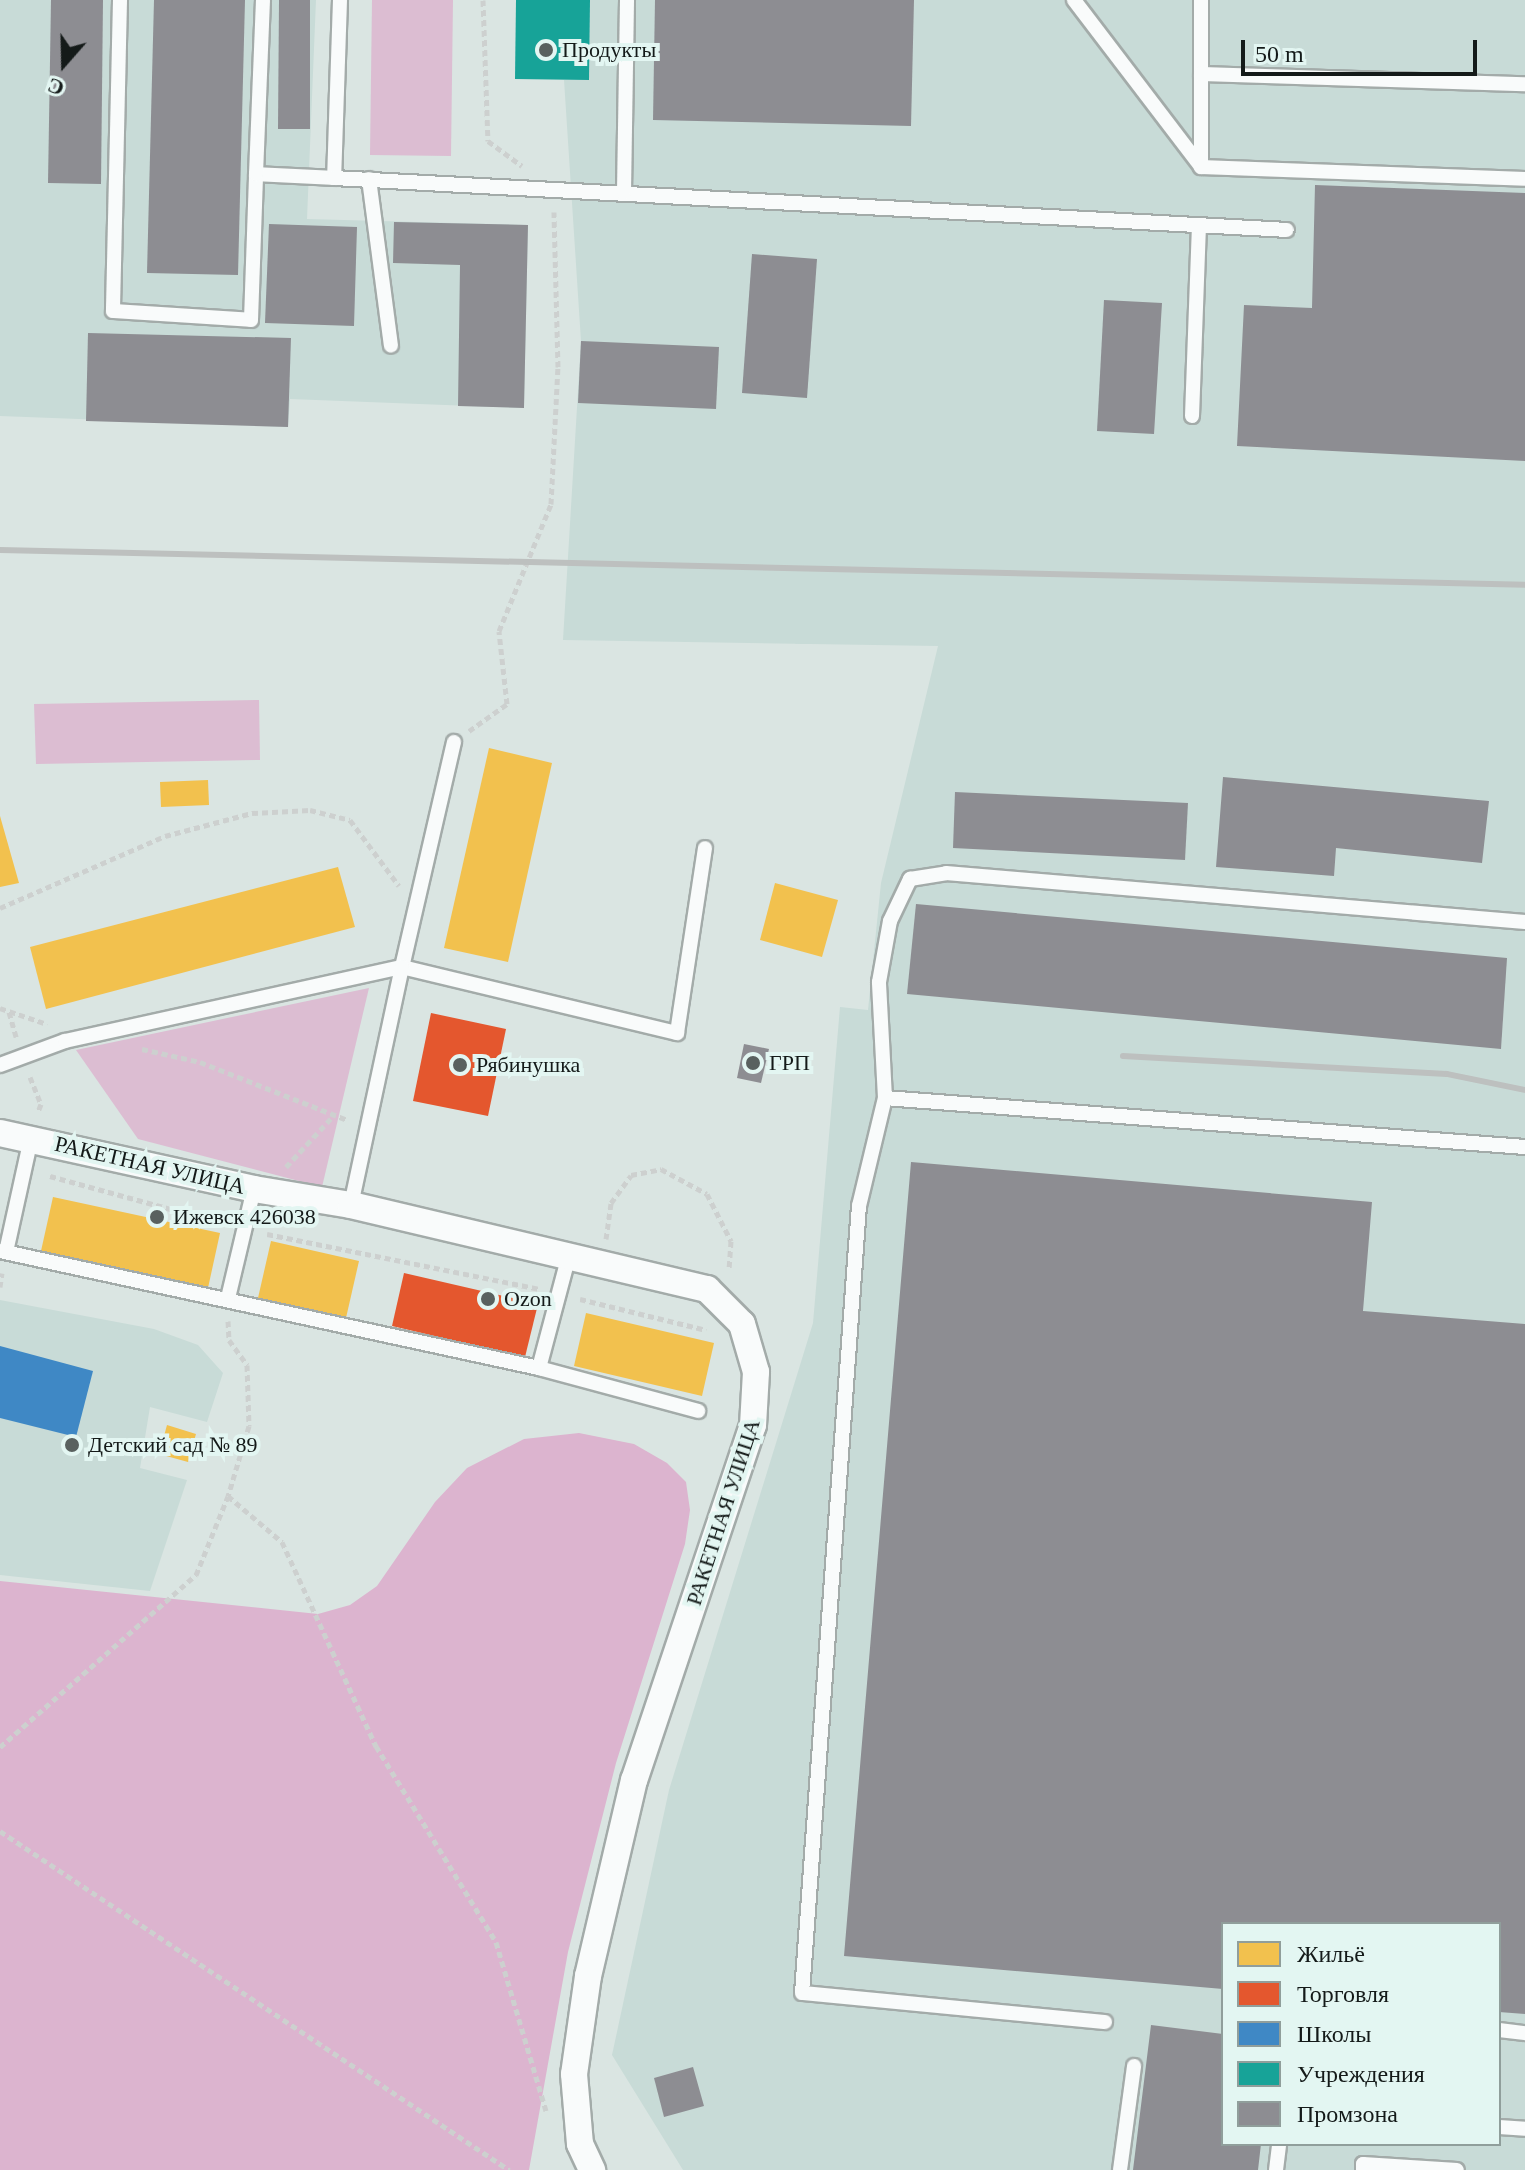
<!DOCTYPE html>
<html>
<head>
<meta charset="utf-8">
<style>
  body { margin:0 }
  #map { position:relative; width:1525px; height:2170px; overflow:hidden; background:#dae5e2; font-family:Georgia,serif }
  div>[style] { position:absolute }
  .built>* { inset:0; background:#c8dbd7 }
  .green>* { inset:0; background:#dcbdd2 }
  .forest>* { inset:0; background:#dcb4cf }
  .homes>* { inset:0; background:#f2c14e }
  .shops>* { inset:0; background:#e4572e }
  .schools>* { inset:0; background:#3f88c5 }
  .public>* { inset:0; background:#17a398 }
  .industry>* { inset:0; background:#8d8d92 }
  .path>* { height:5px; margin-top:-2.5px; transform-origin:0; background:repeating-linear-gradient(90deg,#cdd0cf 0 6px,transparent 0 10px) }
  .roads { filter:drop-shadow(2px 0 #a3aba9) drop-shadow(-2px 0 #a3aba9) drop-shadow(0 2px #a3aba9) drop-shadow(0 -2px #a3aba9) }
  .lane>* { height:14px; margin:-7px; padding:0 7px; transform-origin:7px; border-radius:7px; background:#f9fbfb }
  .street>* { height:26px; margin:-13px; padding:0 13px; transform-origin:13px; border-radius:13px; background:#f9fbfb }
  .rail>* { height:6px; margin:-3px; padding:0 3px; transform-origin:3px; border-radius:3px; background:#bdc0bf }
  .dots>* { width:22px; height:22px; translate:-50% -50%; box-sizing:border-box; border:4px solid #e3f6f2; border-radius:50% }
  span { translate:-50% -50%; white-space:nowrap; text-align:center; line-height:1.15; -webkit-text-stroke:8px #e3f6f2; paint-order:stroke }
  .poi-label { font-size:22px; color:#141a19 }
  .left { translate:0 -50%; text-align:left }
  .street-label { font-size:22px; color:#141a19 }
  .legend { position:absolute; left:1221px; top:1922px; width:280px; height:224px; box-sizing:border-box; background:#e3f6f2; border:2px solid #909e9b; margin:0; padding:10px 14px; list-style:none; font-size:24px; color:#141a19 }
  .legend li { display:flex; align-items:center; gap:16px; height:40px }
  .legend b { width:40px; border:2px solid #909e9b }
  .north { position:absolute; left:24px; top:24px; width:80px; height:80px; -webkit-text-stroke:6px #e3f6f2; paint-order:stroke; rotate:200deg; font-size:22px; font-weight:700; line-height:32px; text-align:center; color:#141a19 }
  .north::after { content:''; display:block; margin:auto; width:28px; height:36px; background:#141a19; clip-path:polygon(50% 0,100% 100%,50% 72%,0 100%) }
  .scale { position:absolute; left:1241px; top:40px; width:236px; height:36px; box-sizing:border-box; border:4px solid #141a19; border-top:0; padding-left:10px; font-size:24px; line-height:28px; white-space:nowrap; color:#141a19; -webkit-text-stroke:6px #e3f6f2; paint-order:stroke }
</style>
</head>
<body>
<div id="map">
  <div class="built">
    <div style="clip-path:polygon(0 0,316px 0,307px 219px,528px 225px,524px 408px,290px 399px,288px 427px,0 416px)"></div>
    <div style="clip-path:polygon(evenodd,590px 0,1525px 0,1525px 2170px,683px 2170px,612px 2055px,669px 1790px,813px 1323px,840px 1007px,868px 1010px,881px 883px,938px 646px,563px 640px,581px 341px,564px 80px,589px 80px,590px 0,1223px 1924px,1499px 1924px,1499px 2144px,1223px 2144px,1223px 1924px)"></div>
    <div style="clip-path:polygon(0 1300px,154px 1329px,198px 1345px,223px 1373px,207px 1422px,150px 1407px,140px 1468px,187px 1480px,150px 1591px,0 1575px)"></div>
  </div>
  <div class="green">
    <div style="clip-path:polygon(372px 0,453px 0,451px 156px,370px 155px)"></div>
    <div style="clip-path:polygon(259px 700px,260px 760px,36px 764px,34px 704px)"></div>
    <div style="clip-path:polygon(369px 988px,322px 1187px,138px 1139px,76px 1050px)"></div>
  </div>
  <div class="forest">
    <div style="clip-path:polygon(579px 1433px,634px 1444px,667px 1463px,686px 1482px,690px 1510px,685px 1544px,616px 1763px,568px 1952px,529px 2170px,0 2170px,0 1581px,318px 1614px,350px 1605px,377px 1586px,435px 1502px,467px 1468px,524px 1439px)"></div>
  </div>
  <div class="homes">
    <div style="clip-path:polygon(489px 748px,552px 763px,508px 962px,444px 948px)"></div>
    <div style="clip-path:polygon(208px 780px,209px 805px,161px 807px,160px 782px)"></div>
    <div style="clip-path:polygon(0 816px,19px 883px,0 887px)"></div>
    <div style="clip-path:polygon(338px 867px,355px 927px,46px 1009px,30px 947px)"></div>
    <div style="clip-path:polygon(775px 883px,838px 900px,822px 957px,760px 940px)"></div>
    <div style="clip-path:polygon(53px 1197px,220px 1233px,208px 1288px,41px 1251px)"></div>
    <div style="clip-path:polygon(271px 1241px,359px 1261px,346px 1318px,258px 1298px)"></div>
    <div style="clip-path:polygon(586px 1313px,714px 1343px,702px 1396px,574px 1366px)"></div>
    <div style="clip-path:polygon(167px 1425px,196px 1434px,188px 1462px,159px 1454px)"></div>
  </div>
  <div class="shops">
    <div style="clip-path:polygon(431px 1013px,506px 1029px,488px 1116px,413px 1101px)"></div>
    <div style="clip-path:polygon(404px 1273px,538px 1304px,525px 1357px,392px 1326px)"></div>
  </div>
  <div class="schools">
    <div style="clip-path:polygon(0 1346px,93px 1371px,76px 1437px,0 1418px)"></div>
  </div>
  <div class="public">
    <div style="clip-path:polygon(516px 0,590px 0,589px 80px,515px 79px)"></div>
  </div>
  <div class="industry">
    <div style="clip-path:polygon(51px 0,103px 0,101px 184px,48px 183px)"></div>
    <div style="clip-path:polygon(154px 0,245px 0,238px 275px,147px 273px)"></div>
    <div style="clip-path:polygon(279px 0,310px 0,310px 129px,278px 129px)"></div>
    <div style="clip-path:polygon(655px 0,914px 0,911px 126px,653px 120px)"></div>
    <div style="clip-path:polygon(1315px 185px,1525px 193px,1525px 461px,1237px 446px,1244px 305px,1312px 308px)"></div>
    <div style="clip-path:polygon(394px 222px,528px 225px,524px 408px,458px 406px,460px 265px,393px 263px)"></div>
    <div style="clip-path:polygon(269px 224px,357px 227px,354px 326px,265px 323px)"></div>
    <div style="clip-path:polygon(752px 254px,817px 259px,807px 398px,742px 393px)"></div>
    <div style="clip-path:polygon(1104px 300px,1162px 303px,1154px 434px,1097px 431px)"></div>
    <div style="clip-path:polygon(88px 333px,291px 338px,288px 427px,86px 421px)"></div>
    <div style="clip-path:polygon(581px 341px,719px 347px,716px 409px,578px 403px)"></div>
    <div style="clip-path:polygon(1223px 777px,1489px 801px,1482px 863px,1336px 848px,1334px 876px,1216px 867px)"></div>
    <div style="clip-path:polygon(955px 792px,1188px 803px,1185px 860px,953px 848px)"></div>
    <div style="clip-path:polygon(916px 904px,1507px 958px,1501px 1049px,907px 994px)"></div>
    <div style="clip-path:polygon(744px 1044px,769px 1049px,761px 1083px,737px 1078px)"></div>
    <div style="clip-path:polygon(911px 1162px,1372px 1202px,1363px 1311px,1525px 1324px,1525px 2014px,1499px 2012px,1499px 1924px,1223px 1924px,1223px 1989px,844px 1956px)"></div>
    <div style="clip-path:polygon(1151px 2025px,1223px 2034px,1223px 2144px,1261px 2144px,1258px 2170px,1133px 2170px)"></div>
    <div style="clip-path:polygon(693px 2067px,704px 2106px,664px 2117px,654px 2078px)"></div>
  </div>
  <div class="path">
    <div style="left:483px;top:0;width:141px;rotate:88deg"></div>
    <div style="left:488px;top:141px;width:42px;rotate:36.3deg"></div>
    <div style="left:469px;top:731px;width:47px;rotate:-35.4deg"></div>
    <div style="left:507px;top:704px;width:73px;rotate:-96.3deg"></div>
    <div style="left:499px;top:631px;width:137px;rotate:-67.7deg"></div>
    <div style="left:551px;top:504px;width:137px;rotate:-87.1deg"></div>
    <div style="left:558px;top:367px;width:155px;rotate:-91.5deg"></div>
    <div style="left:0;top:908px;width:180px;rotate:-23.6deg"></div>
    <div style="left:165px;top:836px;width:90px;rotate:-14.8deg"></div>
    <div style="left:252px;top:813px;width:58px;rotate:-3deg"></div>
    <div style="left:310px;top:810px;width:41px;rotate:14deg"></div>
    <div style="left:350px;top:820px;width:82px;rotate:53.4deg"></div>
    <div style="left:0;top:1008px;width:50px;rotate:18.8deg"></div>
    <div style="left:9px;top:1012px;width:26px;rotate:74deg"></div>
    <div style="left:142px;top:1049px;width:59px;rotate:12.6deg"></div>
    <div style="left:200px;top:1062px;width:158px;rotate:21.5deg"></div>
    <div style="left:30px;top:1077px;width:29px;rotate:68deg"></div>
    <div style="left:41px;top:1104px;width:9px;rotate:111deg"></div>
    <div style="left:286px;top:1167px;width:71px;rotate:-47.3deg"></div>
    <div style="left:50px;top:1176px;width:182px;rotate:15.3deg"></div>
    <div style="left:267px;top:1234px;width:278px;rotate:11.4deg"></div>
    <div style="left:606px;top:1239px;width:36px;rotate:-82deg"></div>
    <div style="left:611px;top:1203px;width:34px;rotate:-54deg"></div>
    <div style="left:631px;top:1175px;width:31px;rotate:-11deg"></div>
    <div style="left:661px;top:1169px;width:52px;rotate:28.5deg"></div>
    <div style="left:707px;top:1194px;width:53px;rotate:62.9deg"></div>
    <div style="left:731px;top:1241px;width:28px;rotate:94deg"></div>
    <div style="left:0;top:1287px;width:14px;rotate:-82deg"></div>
    <div style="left:580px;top:1299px;width:130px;rotate:13.8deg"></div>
    <div style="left:228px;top:1321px;width:19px;rotate:87deg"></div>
    <div style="left:229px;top:1340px;width:31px;rotate:54deg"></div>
    <div style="left:247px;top:1365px;width:61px;rotate:88.1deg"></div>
    <div style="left:249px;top:1426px;width:73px;rotate:106.7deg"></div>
    <div style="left:228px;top:1496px;width:71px;rotate:40.4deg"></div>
    <div style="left:282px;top:1542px;width:225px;rotate:65.3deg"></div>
    <div style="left:376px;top:1746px;width:230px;rotate:58.5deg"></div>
    <div style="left:496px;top:1942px;width:176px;rotate:73.5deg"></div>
    <div style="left:0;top:1747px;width:261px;rotate:-41.3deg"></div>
    <div style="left:196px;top:1575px;width:85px;rotate:-67.9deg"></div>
    <div style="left:0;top:1831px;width:612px;rotate:33.66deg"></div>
  </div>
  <div class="roads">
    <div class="lane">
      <div style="left:120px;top:0;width:311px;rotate:91.3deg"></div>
      <div style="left:113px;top:311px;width:138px;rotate:3.7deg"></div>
      <div style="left:251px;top:320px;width:146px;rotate:-88deg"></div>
      <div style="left:256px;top:174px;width:78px;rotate:2.9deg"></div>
      <div style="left:340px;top:0;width:178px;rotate:91.9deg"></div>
      <div style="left:334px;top:178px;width:954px;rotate:3.12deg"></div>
      <div style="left:1074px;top:0;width:210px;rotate:52.7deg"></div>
      <div style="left:1201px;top:167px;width:324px;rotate:2.1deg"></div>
      <div style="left:1201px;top:0;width:167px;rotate:90deg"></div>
      <div style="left:1201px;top:74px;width:324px;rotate:1.8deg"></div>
      <div style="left:256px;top:174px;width:174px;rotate:-87.7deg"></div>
      <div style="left:369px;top:179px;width:168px;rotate:82.5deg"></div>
      <div style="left:624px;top:192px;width:192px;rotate:-89.1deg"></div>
      <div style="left:1192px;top:416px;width:191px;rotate:-87.9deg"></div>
      <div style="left:454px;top:742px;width:231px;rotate:103deg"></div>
      <div style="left:402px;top:967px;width:283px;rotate:13.5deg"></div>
      <div style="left:677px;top:1033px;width:187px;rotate:-81.4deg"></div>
      <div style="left:0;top:1065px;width:69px;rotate:-20.3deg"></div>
      <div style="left:65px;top:1041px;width:345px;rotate:-12.4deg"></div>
      <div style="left:402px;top:967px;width:243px;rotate:102.1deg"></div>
      <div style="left:885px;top:1098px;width:642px;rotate:4.38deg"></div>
      <div style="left:0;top:1251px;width:552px;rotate:12.25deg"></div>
      <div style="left:539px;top:1368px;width:165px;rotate:15.1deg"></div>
      <div style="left:6px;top:1252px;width:117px;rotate:-77.6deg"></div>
      <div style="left:228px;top:1298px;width:112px;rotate:-76.6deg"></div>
      <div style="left:539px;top:1368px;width:117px;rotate:-75.1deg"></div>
      <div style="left:1105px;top:2022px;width:304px;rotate:-174.5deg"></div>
      <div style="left:802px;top:1993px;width:789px;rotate:-85.86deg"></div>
      <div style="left:859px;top:1206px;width:111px;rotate:-76.5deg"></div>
      <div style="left:885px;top:1098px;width:116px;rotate:-93deg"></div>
      <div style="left:879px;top:982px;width:62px;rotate:-79.8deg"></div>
      <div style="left:890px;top:921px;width:47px;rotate:-64.5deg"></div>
      <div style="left:910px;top:879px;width:36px;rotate:-9deg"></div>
      <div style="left:946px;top:873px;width:581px;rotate:4.84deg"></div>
      <div style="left:1499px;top:2030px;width:26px;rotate:7deg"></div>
      <div style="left:1499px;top:2127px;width:26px;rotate:4deg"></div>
      <div style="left:1120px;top:2170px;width:105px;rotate:-82.3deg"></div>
      <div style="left:1276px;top:2170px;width:26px;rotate:-83deg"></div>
      <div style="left:1363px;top:2170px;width:6px;rotate:-90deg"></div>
      <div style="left:1363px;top:2164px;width:94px;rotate:3.7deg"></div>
    </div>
    <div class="street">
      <div style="left:0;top:1133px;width:260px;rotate:12.4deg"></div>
      <div style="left:254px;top:1189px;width:98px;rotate:9.4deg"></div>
      <div style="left:351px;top:1205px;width:366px;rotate:13.3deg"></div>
      <div style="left:707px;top:1289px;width:49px;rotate:45deg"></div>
      <div style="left:742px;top:1324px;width:50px;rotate:73.7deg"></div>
      <div style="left:756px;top:1372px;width:53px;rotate:93.2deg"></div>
      <div style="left:753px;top:1425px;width:374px;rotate:108.5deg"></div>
      <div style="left:634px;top:1780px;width:201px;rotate:103.2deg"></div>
      <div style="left:588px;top:1976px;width:99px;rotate:98.1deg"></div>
      <div style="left:574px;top:2074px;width:70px;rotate:85.1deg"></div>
      <div style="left:580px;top:2144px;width:29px;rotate:65deg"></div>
    </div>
  </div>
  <div class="rail">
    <div style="left:0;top:550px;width:1525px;rotate:1.31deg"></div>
    <div style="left:1123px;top:1056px;width:324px;rotate:3.2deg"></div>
    <div style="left:1447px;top:1074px;width:80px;rotate:11.6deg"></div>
  </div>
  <div class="dots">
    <div style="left:546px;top:50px;background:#59615f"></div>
    <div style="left:753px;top:1063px;background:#59615f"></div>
    <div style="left:460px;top:1065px;background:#59615f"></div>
    <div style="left:157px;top:1217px;background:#59615f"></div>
    <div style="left:488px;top:1299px;background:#59615f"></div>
    <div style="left:72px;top:1445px;background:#59615f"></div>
  </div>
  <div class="poi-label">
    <span class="left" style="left:562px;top:50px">Продукты</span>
    <span class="left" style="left:769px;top:1063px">ГРП</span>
    <span class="left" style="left:476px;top:1065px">Рябинушка</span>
    <span class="left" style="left:173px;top:1217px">Ижевск 426038</span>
    <span class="left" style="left:504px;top:1299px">Ozon</span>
    <span class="left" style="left:88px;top:1445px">Детский сад № 89</span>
  </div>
  <div class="street-label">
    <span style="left:150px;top:1165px;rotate:13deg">РАКЕТНАЯ УЛИЦА</span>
    <span style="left:723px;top:1512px;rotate:-72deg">РАКЕТНАЯ УЛИЦА</span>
  </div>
  <ul class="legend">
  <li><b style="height:22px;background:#f2c14e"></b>Жильё</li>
  <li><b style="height:22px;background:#e4572e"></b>Торговля</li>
  <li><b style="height:22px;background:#3f88c5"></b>Школы</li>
  <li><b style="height:22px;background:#17a398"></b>Учреждения</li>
  <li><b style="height:22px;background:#8d8d92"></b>Промзона</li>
  </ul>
  <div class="north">С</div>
  <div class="scale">50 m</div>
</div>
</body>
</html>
